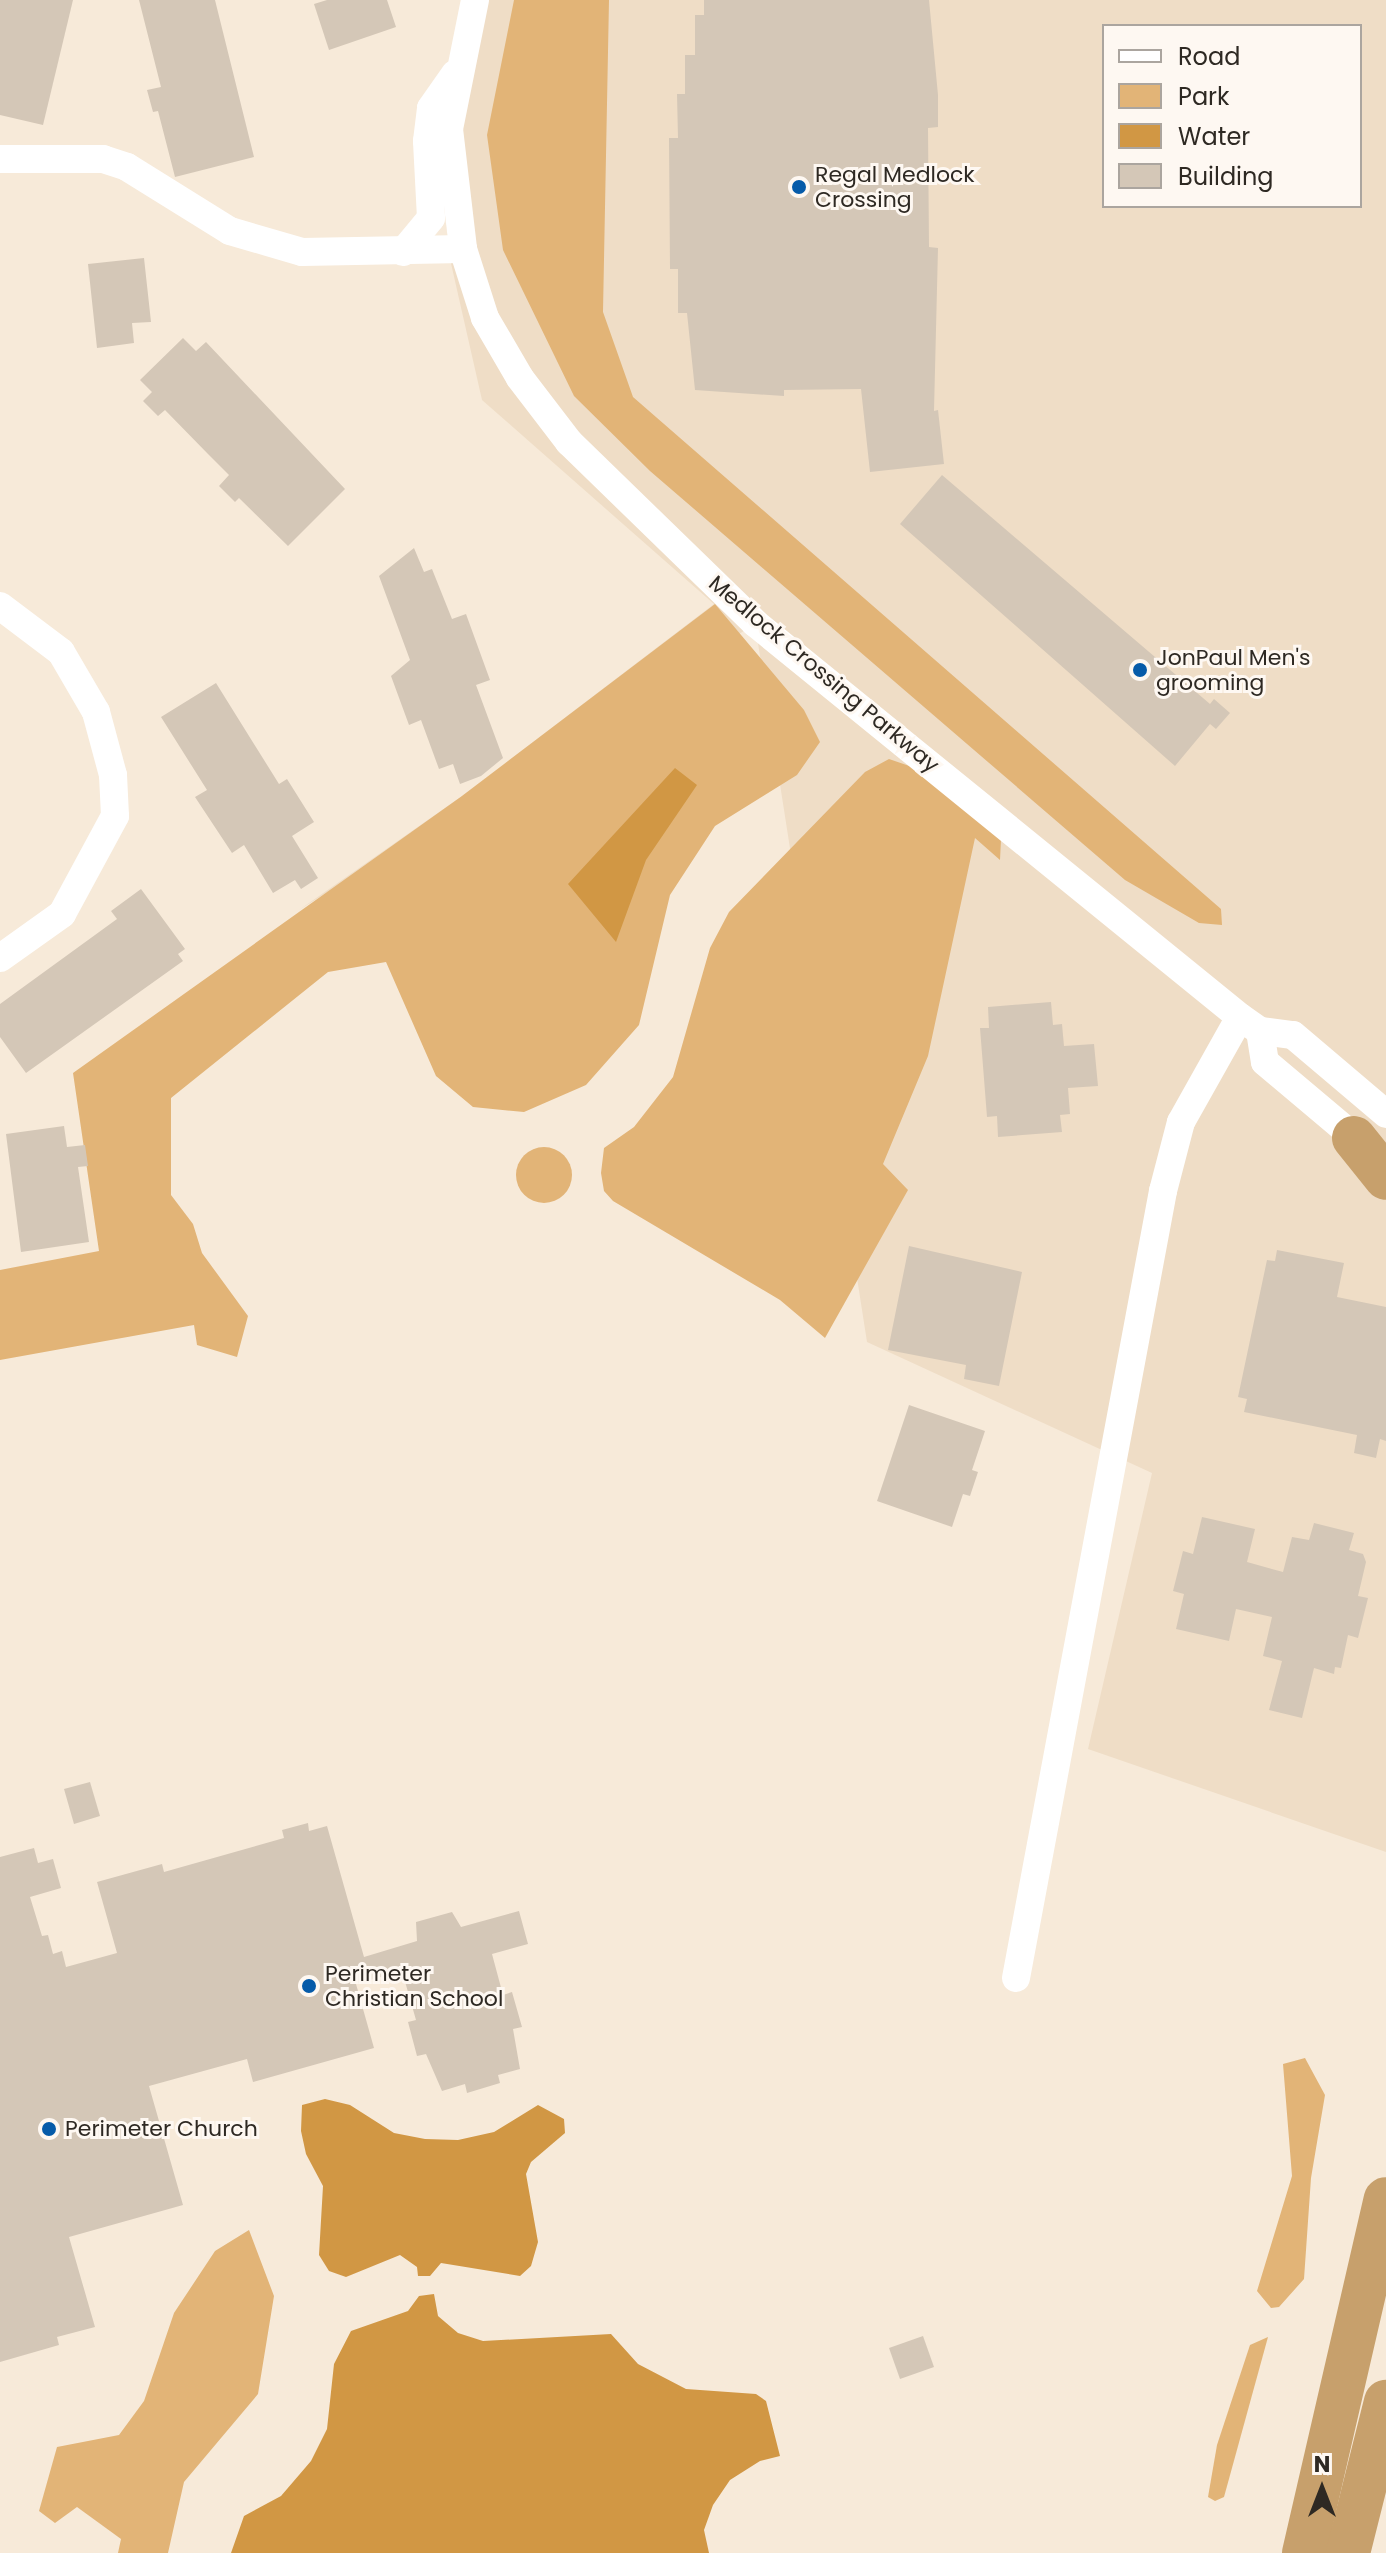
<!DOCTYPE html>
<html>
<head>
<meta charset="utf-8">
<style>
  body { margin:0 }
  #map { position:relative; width:1386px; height:2553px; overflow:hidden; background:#f7ead9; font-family:Poppins,sans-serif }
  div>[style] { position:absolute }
  .built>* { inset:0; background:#efddc6 }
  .green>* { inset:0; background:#e2b477 }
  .round { border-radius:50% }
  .water>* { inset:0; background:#d19744 }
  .building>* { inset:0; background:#d4c7b7 }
  .minor>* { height:28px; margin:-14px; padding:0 14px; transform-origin:14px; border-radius:14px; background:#fff }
  .trunk>* { height:44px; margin:-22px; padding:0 22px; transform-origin:22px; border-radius:22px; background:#c7a06c }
  .dots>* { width:22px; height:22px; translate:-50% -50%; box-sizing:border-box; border:4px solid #fef8f2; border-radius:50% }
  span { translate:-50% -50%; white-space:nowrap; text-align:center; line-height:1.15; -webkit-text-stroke:6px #fef8f2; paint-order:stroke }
  .poi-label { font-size:22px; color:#2e2923 }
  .left { translate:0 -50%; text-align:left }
  .street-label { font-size:22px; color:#2e2923 }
  .legend { position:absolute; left:1102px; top:24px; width:260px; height:184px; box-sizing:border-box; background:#fef8f2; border:2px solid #aba59f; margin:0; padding:10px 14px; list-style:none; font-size:24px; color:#2e2923 }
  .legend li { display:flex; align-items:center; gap:16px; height:40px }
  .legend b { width:40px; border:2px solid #aba59f }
  .north { position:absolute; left:1282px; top:2449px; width:80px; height:80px; -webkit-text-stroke:6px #fef8f2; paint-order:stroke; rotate:0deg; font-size:22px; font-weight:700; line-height:32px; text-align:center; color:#2e2923 }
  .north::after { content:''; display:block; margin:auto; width:28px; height:36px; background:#2e2923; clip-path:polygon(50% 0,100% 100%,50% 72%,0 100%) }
</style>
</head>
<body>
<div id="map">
  <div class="built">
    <div style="clip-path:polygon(evenodd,463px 0,1386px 0,1386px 1852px,1088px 1749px,1152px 1473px,867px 1342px,755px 624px,299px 910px,462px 796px,714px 604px,482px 400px,450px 259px,435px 120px,463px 0,1104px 26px,1360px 26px,1360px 206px,1104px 206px,1104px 26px)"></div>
  </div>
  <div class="green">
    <div style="clip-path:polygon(514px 0,609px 0,603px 312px,633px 397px,1221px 909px,1222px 925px,1199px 923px,1125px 880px,650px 471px,574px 396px,503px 250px,487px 135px)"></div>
    <div style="clip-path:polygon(715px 604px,804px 710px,820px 742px,797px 775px,715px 826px,670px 895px,639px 1025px,586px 1085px,524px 1112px,473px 1107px,436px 1076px,386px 962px,328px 972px,171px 1098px,171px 1195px,193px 1224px,202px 1253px,248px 1316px,237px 1357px,197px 1345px,194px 1325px,0 1360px,0 1270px,99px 1251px,73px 1073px,462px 796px)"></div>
    <div style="clip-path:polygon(889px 759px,921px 770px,1001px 840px,1000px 860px,975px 838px,928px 1056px,883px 1164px,908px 1190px,825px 1338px,780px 1300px,613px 1201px,604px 1191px,601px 1173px,604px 1148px,634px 1127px,673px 1077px,710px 948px,729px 912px,865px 772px)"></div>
    <div class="round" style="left:516px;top:1147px;width:56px;height:56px"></div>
    <div style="clip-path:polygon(1305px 2058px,1325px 2095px,1311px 2178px,1304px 2279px,1279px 2307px,1271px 2308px,1257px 2291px,1292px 2176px,1283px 2064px)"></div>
    <div style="clip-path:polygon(249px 2230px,274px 2296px,258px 2394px,184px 2482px,168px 2553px,118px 2553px,121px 2539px,77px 2507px,55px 2523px,39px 2511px,57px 2447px,119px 2435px,144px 2401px,174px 2313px,215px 2251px)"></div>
    <div style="clip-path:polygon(1268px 2337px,1224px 2497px,1215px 2501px,1208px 2497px,1217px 2445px,1250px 2345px)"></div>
  </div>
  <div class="water">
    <div style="clip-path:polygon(675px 768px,697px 785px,646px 860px,616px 942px,568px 884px)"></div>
    <div style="clip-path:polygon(325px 2099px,350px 2105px,394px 2133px,425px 2139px,458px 2140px,494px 2132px,538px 2105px,564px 2119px,565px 2133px,531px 2162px,526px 2174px,538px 2242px,531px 2266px,520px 2276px,441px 2263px,430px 2276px,418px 2276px,417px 2267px,400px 2255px,346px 2277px,329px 2271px,319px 2255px,323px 2186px,306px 2154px,301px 2131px,302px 2105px)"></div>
    <div style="clip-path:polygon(434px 2294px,438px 2316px,458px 2333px,483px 2341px,611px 2334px,638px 2364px,686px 2389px,756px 2394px,766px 2401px,780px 2456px,760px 2461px,730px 2480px,713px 2505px,704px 2530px,709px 2553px,231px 2553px,244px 2516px,281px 2496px,311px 2461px,327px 2429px,334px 2364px,351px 2331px,408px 2311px,419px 2296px)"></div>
  </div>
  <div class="building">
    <div style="clip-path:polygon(0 0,73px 0,43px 125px,0 115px)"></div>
    <div style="clip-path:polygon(139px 0,215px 0,254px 157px,175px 177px,158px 111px,153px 112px,147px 90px,161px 87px)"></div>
    <div style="clip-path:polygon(327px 0,387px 0,396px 27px,329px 50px,314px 4px)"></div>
    <div style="clip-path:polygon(704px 0,929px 0,938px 95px,938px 127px,928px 128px,929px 247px,938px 248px,934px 411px,938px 410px,944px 464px,870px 472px,861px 389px,784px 390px,784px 396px,695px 390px,687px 313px,678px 313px,678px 269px,670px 269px,669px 138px,678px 138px,677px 94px,685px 94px,685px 55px,695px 55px,695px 15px,704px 15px)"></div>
    <div style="clip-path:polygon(144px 258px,151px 322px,132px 323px,134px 343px,97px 348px,88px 264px)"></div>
    <div style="clip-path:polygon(183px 338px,196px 351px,206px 342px,345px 489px,288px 546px,239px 498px,235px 502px,219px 486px,229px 475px,208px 454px,165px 410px,158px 416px,143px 401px,152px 392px,140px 380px)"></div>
    <div style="clip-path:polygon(942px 475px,1210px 704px,1214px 699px,1230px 713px,1216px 729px,1210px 724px,1175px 766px,900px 524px)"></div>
    <div style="clip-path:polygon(414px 548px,424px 572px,432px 569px,452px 619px,466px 614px,490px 680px,476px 685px,503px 758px,481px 776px,460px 784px,453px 764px,439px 769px,421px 720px,409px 725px,391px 676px,410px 660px,379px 576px)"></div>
    <div style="clip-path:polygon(216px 683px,279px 784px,287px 779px,314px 822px,292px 836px,318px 878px,301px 889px,295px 880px,273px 893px,244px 845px,232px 853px,195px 797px,207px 790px,161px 717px)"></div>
    <div style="clip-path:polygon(141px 889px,185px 949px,178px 954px,183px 961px,26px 1073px,0 1037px,0 1004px,117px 919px,111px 911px)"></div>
    <div style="clip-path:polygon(1051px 1002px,1053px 1025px,1062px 1024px,1064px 1046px,1094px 1044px,1098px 1086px,1068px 1088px,1070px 1114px,1060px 1115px,1062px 1132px,998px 1137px,997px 1116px,987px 1117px,980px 1028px,989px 1028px,988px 1007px)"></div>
    <div style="clip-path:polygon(64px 1126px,67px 1147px,85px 1145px,88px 1166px,78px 1167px,89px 1242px,21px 1252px,6px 1134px)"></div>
    <div style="clip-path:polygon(909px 1246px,1022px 1272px,999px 1386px,964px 1379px,966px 1365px,888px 1350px)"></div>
    <div style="clip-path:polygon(1277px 1250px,1344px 1263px,1337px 1297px,1386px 1307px,1386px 1441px,1380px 1439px,1376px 1458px,1354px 1453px,1357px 1435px,1244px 1412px,1247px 1399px,1238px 1397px,1267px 1260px,1275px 1261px)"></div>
    <div style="clip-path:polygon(909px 1405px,985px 1431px,972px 1470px,978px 1472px,970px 1496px,963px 1494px,952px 1527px,877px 1501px)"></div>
    <div style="clip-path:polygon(1202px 1517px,1255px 1529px,1247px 1562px,1283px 1572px,1292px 1537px,1309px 1540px,1314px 1523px,1354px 1533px,1349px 1550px,1363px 1554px,1366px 1562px,1358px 1596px,1368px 1598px,1358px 1638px,1348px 1635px,1341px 1668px,1335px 1667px,1334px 1674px,1314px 1668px,1302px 1718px,1269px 1710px,1282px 1661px,1263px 1656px,1272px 1617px,1236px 1609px,1229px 1641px,1176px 1629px,1184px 1594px,1173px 1591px,1183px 1551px,1193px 1554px)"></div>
    <div style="clip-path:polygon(90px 1782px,100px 1816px,74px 1824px,64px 1789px)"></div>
    <div style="clip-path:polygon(308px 1823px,309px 1831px,327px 1826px,364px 1957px,417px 1941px,416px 1922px,452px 1912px,461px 1927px,519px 1911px,528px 1944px,492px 1954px,503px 1995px,512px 1992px,522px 2027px,513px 2029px,520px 2069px,498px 2075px,500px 2083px,467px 2093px,465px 2084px,442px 2091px,426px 2054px,417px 2056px,408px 2022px,416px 2020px,402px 1971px,356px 1984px,374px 2048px,253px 2082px,247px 2059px,149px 2086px,183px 2205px,69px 2237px,95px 2327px,57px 2337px,59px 2345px,0 2362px,0 1857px,34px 1848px,38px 1863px,53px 1859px,61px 1888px,30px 1897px,42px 1936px,48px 1935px,53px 1954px,62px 1951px,66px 1967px,117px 1953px,97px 1882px,162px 1864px,164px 1872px,284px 1838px,282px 1830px)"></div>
    <div style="clip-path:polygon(923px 2336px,934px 2367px,900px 2379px,889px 2348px)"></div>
  </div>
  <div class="minor">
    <div style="left:475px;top:0;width:132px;rotate:101.4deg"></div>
    <div style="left:449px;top:129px;width:121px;rotate:83.3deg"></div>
    <div style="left:463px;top:249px;width:72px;rotate:72.3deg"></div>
    <div style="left:485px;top:318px;width:69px;rotate:59.7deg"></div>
    <div style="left:520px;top:378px;width:81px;rotate:52.6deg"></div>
    <div style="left:569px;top:442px;width:260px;rotate:44.2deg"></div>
    <div style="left:755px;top:623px;width:625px;rotate:39.09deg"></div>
    <div style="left:1240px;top:1017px;width:24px;rotate:35deg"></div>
    <div style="left:1260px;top:1031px;width:33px;rotate:7deg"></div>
    <div style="left:1293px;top:1035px;width:122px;rotate:40.3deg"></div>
    <div style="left:0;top:159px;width:103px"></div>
    <div style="left:103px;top:159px;width:25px;rotate:18deg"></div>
    <div style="left:127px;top:167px;width:121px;rotate:31.9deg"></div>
    <div style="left:230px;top:231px;width:75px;rotate:16.3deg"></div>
    <div style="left:302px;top:252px;width:161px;rotate:-1.1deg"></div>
    <div style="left:403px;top:252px;width:44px;rotate:-50.5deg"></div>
    <div style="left:431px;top:218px;width:77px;rotate:-93deg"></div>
    <div style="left:427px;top:141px;width:33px;rotate:-83deg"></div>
    <div style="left:431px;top:108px;width:42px;rotate:-54.8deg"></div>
    <div style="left:0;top:606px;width:76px;rotate:37deg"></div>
    <div style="left:61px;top:652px;width:69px;rotate:59.7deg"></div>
    <div style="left:96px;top:712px;width:65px;rotate:74.9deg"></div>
    <div style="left:113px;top:775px;width:41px;rotate:87.2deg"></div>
    <div style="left:115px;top:816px;width:111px;rotate:118.4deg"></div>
    <div style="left:62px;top:914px;width:76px;rotate:144.6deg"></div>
    <div style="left:1260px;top:1031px;width:31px;rotate:81deg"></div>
    <div style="left:1265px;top:1062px;width:132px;rotate:40.1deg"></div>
    <div style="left:1016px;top:1978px;width:801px;rotate:-79.42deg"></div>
    <div style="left:1163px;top:1191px;width:71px;rotate:-75.4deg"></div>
    <div style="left:1181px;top:1122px;width:120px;rotate:-60.7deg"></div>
  </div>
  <div class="trunk">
    <div style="left:1354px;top:1138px;width:51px;rotate:51.3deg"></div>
    <div style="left:1304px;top:2553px;width:363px;rotate:-77deg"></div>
    <div style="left:1348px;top:2553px;width:156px;rotate:-75.9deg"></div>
  </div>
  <div class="dots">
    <div style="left:799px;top:187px;background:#065ba9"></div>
    <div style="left:1140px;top:670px;background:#065ba9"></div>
    <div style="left:309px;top:1986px;background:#065ba9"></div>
    <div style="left:49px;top:2129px;background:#065ba9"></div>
  </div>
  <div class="poi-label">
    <span class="left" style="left:815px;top:187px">Regal Medlock<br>Crossing</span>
    <span class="left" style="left:1156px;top:670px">JonPaul Men's<br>grooming</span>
    <span class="left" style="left:325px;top:1986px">Perimeter<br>Christian School</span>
    <span class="left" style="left:65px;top:2129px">Perimeter Church</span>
  </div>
  <div class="street-label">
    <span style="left:824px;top:674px;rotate:40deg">Medlock Crossing Parkway</span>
  </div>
  <ul class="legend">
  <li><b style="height:10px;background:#fff"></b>Road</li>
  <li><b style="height:22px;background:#e2b477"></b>Park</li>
  <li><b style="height:22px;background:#d19744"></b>Water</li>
  <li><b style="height:22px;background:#d4c7b7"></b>Building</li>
  </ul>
  <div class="north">N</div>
</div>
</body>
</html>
